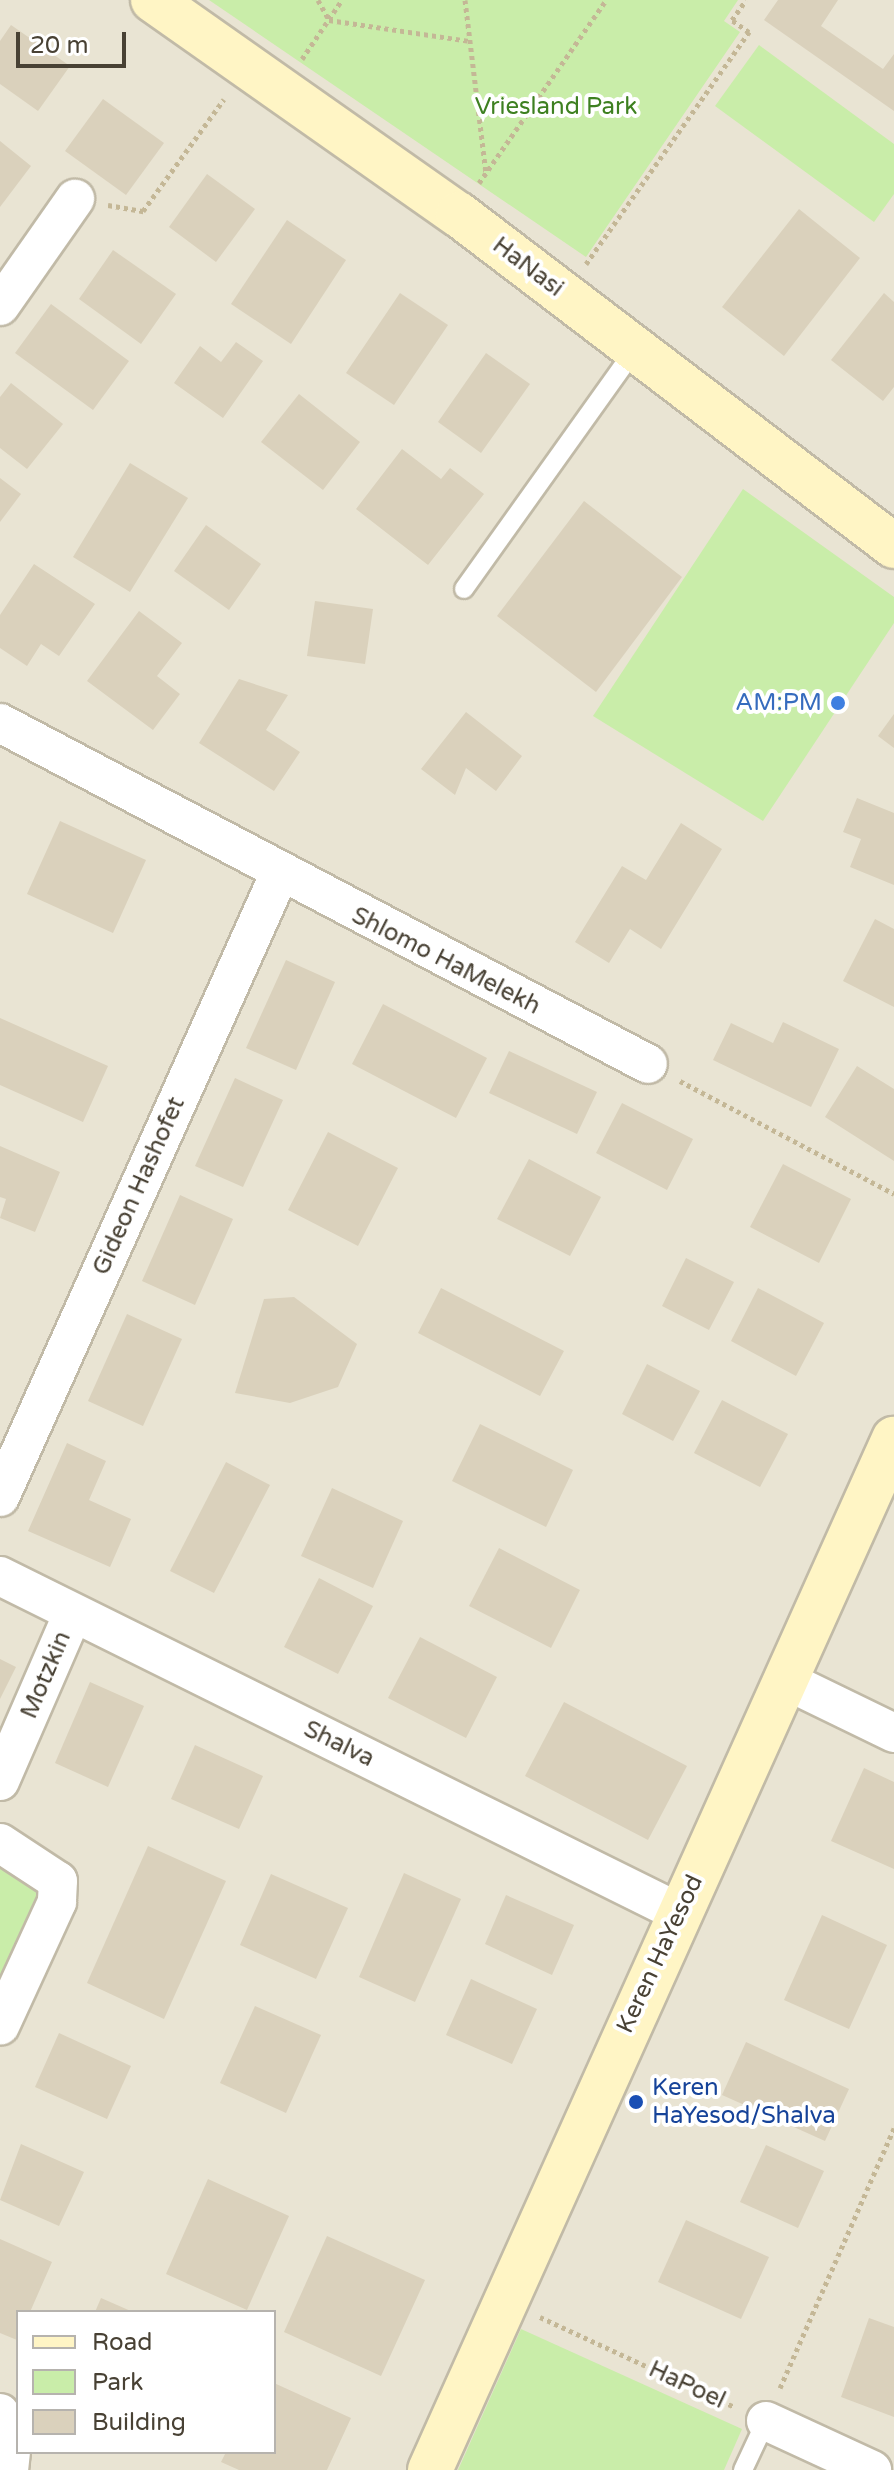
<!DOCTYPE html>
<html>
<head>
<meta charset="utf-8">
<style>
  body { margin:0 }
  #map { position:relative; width:894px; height:2470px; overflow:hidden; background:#f4f1e5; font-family:"Varela Round",sans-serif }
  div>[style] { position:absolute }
  .residential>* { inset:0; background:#e9e4d3 }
  .green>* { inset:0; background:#c9eda9 }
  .building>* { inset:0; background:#dad1bc }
  .path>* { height:5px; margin-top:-2.5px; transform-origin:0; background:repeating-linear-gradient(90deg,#c4b796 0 4px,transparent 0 8px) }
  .roads { filter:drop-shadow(2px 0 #c1baa7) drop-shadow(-2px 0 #c1baa7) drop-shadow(0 2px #c1baa7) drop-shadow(0 -2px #c1baa7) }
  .lane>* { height:18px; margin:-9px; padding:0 9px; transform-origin:9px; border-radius:9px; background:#fff }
  .street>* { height:38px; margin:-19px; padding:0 19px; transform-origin:19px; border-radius:19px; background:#fff }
  .secondary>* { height:44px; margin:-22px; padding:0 22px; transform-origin:22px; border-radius:22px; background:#fff5c5 }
  .dots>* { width:22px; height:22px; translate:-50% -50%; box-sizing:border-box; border:4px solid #fff; border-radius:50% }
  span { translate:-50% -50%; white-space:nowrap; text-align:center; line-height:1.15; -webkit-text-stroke:8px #fff; paint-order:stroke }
  .park-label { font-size:24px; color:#3e8021 }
  .street-label { font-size:24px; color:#484134 }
  .shop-label { font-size:24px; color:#366cbe }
  .right { translate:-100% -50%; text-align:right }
  .transit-label { font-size:24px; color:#164399 }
  .left { translate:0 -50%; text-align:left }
  .legend { position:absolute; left:16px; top:2310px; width:260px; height:144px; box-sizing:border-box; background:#fff; border:2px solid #b6b3ae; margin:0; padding:10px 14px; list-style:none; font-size:24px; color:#484134 }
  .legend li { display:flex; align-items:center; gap:16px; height:40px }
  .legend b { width:40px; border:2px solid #b6b3ae }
  .scale { position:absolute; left:16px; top:32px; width:110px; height:36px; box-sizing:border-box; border:4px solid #484134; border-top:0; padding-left:10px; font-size:24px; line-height:28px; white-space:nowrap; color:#484134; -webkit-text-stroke:6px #fff; paint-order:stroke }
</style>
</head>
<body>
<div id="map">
  <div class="residential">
    <div style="clip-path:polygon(evenodd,0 0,894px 0,894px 2470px,0 2470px,0 0,18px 2312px,274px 2312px,274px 2452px,18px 2452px,18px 2312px)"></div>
  </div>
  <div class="green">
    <div style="clip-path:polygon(209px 0,738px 0,724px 21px,740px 32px,586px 257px)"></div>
    <div style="clip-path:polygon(759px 45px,894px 144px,894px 194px,874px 222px,715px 106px)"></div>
    <div style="clip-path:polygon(743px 489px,894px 597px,894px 623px,763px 821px,593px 716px)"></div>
    <div style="clip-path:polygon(2px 1866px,43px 1885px,0 1998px,0 1867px)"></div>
    <div style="clip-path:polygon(521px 2329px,742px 2429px,724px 2470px,458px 2470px)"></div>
  </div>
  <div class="building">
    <div style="clip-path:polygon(778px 0,838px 0,821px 26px,883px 69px,894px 54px,894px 111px,764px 20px)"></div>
    <div style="clip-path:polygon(11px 25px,70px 66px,38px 111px,0 84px,0 41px)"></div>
    <div style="clip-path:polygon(103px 99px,164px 143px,126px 195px,65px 151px)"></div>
    <div style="clip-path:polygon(0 141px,31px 166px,0 207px)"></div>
    <div style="clip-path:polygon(207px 174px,255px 209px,216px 262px,169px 227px)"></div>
    <div style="clip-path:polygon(799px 209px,860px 258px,784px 356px,722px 307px)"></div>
    <div style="clip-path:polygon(287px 220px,346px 260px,291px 344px,231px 304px)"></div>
    <div style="clip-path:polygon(113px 250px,176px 294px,141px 344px,79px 299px)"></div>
    <div style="clip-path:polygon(400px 293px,448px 325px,394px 405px,346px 373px)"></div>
    <div style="clip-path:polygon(884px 293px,894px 302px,894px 387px,883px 401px,831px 360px)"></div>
    <div style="clip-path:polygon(51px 304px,129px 361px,93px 410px,15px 353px)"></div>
    <div style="clip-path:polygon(236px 342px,263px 361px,223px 418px,174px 383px,200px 346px,221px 362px)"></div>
    <div style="clip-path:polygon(486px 353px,530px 384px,481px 453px,438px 422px)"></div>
    <div style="clip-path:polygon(11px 383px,63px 424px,27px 469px,0 448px,0 397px)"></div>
    <div style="clip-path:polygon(299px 394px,360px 442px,323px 490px,261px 442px)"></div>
    <div style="clip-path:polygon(402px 449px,441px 479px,450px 468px,484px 494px,428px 565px,356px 509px)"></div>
    <div style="clip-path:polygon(130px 463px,188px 498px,130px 592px,73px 557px)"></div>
    <div style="clip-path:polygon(0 478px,21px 494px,0 522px)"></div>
    <div style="clip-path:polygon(584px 501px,682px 577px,596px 692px,497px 616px)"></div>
    <div style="clip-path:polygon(206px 525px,261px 564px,229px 610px,174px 571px)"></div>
    <div style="clip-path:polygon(34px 564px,95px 604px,59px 656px,41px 644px,27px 666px,0 648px,0 615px)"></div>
    <div style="clip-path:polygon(315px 601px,373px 609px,365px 664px,307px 656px)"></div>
    <div style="clip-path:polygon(139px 611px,182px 643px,157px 676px,180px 694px,153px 730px,87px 681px)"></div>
    <div style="clip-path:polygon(239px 679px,288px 695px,266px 730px,300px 752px,274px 791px,199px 743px)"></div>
    <div style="clip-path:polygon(466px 712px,522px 756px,496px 791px,466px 768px,455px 795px,421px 769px)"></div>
    <div style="clip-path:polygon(894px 714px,894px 748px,878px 736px)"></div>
    <div style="clip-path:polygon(857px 798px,894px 813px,894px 885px,850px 867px,861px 839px,843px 832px)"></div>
    <div style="clip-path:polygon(60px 821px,146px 860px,113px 933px,27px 894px)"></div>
    <div style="clip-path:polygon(681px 823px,722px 849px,661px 949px,630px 929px,609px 963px,575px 942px,622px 866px,646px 880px)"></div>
    <div style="clip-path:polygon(875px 919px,894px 929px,894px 1007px,843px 981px)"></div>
    <div style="clip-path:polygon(286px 960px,335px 982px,296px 1070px,246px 1048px)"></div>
    <div style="clip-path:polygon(383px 1004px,487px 1058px,456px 1118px,352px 1064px)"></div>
    <div style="clip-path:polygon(0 1018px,108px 1066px,83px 1122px,0 1085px)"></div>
    <div style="clip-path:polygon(783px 1022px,839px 1049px,811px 1107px,713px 1060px,731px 1023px,773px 1043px)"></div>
    <div style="clip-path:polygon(509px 1051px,597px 1092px,577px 1134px,489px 1093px)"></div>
    <div style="clip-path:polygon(857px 1066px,894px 1089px,894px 1161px,825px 1117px)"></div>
    <div style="clip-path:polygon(235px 1078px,283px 1100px,243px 1187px,195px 1166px)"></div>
    <div style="clip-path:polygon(622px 1103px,693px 1139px,667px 1190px,596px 1153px)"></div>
    <div style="clip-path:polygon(328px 1132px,398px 1168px,358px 1246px,288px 1210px)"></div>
    <div style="clip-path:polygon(0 1146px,60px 1172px,35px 1232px,0 1218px,6px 1199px,0 1197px)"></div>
    <div style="clip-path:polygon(529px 1159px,601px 1197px,570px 1256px,497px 1219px)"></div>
    <div style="clip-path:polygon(783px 1164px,851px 1199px,819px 1263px,750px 1227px)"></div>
    <div style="clip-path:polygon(180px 1195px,233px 1219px,195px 1305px,142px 1281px)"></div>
    <div style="clip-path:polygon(686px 1258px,734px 1282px,709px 1330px,662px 1306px)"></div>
    <div style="clip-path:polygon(441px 1288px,564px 1351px,540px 1396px,418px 1333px)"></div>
    <div style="clip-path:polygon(758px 1288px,824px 1323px,796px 1376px,731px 1341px)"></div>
    <div style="clip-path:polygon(294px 1297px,357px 1344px,338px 1387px,290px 1403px,235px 1393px,264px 1299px)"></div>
    <div style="clip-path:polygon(127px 1314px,182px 1339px,143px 1426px,88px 1401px)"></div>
    <div style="clip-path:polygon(647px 1364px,700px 1391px,673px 1441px,622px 1414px)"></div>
    <div style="clip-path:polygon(722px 1400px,788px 1434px,760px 1487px,694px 1453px)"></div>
    <div style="clip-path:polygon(480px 1424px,573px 1470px,546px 1527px,452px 1481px)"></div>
    <div style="clip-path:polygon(67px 1443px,106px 1461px,89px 1500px,131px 1519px,110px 1567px,28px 1531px)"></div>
    <div style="clip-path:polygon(226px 1462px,270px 1485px,214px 1593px,170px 1571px)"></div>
    <div style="clip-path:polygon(332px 1488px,403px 1521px,373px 1588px,301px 1556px)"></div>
    <div style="clip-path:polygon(499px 1548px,580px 1590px,551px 1648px,469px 1606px)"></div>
    <div style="clip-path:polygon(319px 1578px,373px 1606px,338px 1674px,284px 1647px)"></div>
    <div style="clip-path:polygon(420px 1637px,497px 1677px,466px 1738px,388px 1698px)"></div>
    <div style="clip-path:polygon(0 1659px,16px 1667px,0 1699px)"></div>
    <div style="clip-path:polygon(90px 1682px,144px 1706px,108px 1787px,55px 1763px)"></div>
    <div style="clip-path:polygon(564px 1702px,687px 1766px,648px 1840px,525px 1776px)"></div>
    <div style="clip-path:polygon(195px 1745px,263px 1776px,239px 1829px,171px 1799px)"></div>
    <div style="clip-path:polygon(864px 1768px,894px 1782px,894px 1869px,831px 1841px)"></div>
    <div style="clip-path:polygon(148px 1846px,226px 1881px,164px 2019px,87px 1983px)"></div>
    <div style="clip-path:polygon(404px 1873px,461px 1899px,415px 2002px,359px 1977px)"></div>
    <div style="clip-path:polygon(271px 1874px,348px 1908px,316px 1979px,240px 1945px)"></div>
    <div style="clip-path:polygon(506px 1895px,574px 1925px,552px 1975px,485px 1944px)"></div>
    <div style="clip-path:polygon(822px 1915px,887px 1945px,849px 2029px,784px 2000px)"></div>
    <div style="clip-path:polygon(471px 1979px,537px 2009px,512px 2064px,446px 2035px)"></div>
    <div style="clip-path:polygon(255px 2006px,321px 2035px,286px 2113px,220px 2083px)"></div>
    <div style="clip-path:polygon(59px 2033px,131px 2066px,107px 2119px,35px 2087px)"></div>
    <div style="clip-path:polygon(746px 2042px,849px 2089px,825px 2141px,722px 2095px)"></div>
    <div style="clip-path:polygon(21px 2144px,84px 2172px,59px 2226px,0 2200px)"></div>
    <div style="clip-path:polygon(766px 2145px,824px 2171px,798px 2228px,740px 2202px)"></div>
    <div style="clip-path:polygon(208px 2179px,289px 2216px,247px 2310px,166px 2274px)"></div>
    <div style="clip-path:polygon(686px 2220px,769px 2257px,741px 2319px,658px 2282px)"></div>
    <div style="clip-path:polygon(327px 2236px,425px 2280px,381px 2376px,284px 2332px)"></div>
    <div style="clip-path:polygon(0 2239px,52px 2262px,30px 2312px,18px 2312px,17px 2340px,0 2333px)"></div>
    <div style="clip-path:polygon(101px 2298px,133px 2312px,95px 2312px)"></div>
    <div style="clip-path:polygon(869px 2318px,894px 2327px,894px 2417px,841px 2397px)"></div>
    <div style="clip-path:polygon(274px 2383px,351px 2418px,327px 2470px,239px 2470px,221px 2462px,226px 2452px,274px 2452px)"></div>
  </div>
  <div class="path">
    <div style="left:318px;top:0;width:23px;rotate:61deg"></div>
    <div style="left:329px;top:20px;width:143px;rotate:8.5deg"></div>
    <div style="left:465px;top:0;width:174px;rotate:83.1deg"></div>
    <div style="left:302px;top:59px;width:71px;rotate:-55.9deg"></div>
    <div style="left:479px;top:183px;width:223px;rotate:-55.2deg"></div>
    <div style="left:108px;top:205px;width:36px;rotate:10deg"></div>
    <div style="left:143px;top:211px;width:138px;rotate:-54.1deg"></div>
    <div style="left:586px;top:264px;width:284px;rotate:-54.9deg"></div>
    <div style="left:749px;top:32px;width:21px;rotate:-145deg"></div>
    <div style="left:732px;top:20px;width:24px;rotate:-55deg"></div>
    <div style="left:680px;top:1081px;width:242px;rotate:27.8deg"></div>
    <div style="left:540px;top:2317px;width:215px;rotate:24.8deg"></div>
    <div style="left:780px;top:2388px;width:284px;rotate:-66.3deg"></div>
  </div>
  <div class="roads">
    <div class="lane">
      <div style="left:464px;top:589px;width:295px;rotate:-54.5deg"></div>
      <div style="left:743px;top:2470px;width:54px;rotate:-64.9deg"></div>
    </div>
    <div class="street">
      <div style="left:0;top:306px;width:131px;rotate:-55deg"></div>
      <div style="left:0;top:723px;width:732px;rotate:27.75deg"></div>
      <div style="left:0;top:1497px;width:682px;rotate:-65.84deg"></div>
      <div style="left:0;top:1576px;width:757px;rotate:26.36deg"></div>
      <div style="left:787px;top:1681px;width:119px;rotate:25.9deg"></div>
      <div style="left:0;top:1781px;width:183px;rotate:-66.5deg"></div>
      <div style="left:0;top:1843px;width:69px;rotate:33.2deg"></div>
      <div style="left:58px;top:1881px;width:21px;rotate:93deg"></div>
      <div style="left:57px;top:1902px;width:136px;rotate:114.7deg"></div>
      <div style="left:0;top:2413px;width:31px;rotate:68deg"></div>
      <div style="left:12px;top:2442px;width:28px;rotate:96deg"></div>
      <div style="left:766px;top:2421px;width:117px;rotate:24.8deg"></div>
    </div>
    <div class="secondary">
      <div style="left:153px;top:0;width:373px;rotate:35.1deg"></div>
      <div style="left:458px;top:214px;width:548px;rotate:37.29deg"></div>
      <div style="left:430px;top:2470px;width:1131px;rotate:-65.77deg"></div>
    </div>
  </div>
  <div class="dots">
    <div style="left:838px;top:703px;background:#3f7fe0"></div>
    <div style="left:636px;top:2102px;background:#1a4fb4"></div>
  </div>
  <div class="park-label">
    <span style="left:556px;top:107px">Vriesland Park</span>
  </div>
  <div class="street-label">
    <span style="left:528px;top:267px;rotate:37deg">HaNasi</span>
    <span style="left:446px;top:961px;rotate:27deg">Shlomo HaMelekh</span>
    <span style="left:139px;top:1186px;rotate:-66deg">Gideon Hashofet</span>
    <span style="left:46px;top:1675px;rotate:-67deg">Motzkin</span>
    <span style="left:339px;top:1744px;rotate:26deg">Shalva</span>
    <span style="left:660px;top:1954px;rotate:-65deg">Keren HaYesod</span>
    <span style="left:687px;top:2385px;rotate:25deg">HaPoel</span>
  </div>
  <div class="shop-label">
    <span class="right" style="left:822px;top:703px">AM:PM</span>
  </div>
  <div class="transit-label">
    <span class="left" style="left:652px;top:2102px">Keren<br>HaYesod/Shalva</span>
  </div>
  <ul class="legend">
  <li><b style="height:10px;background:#fff5c5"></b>Road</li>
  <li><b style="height:22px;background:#c9eda9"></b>Park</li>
  <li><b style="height:22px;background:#dad1bc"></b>Building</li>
  </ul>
  <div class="scale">20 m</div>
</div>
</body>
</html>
